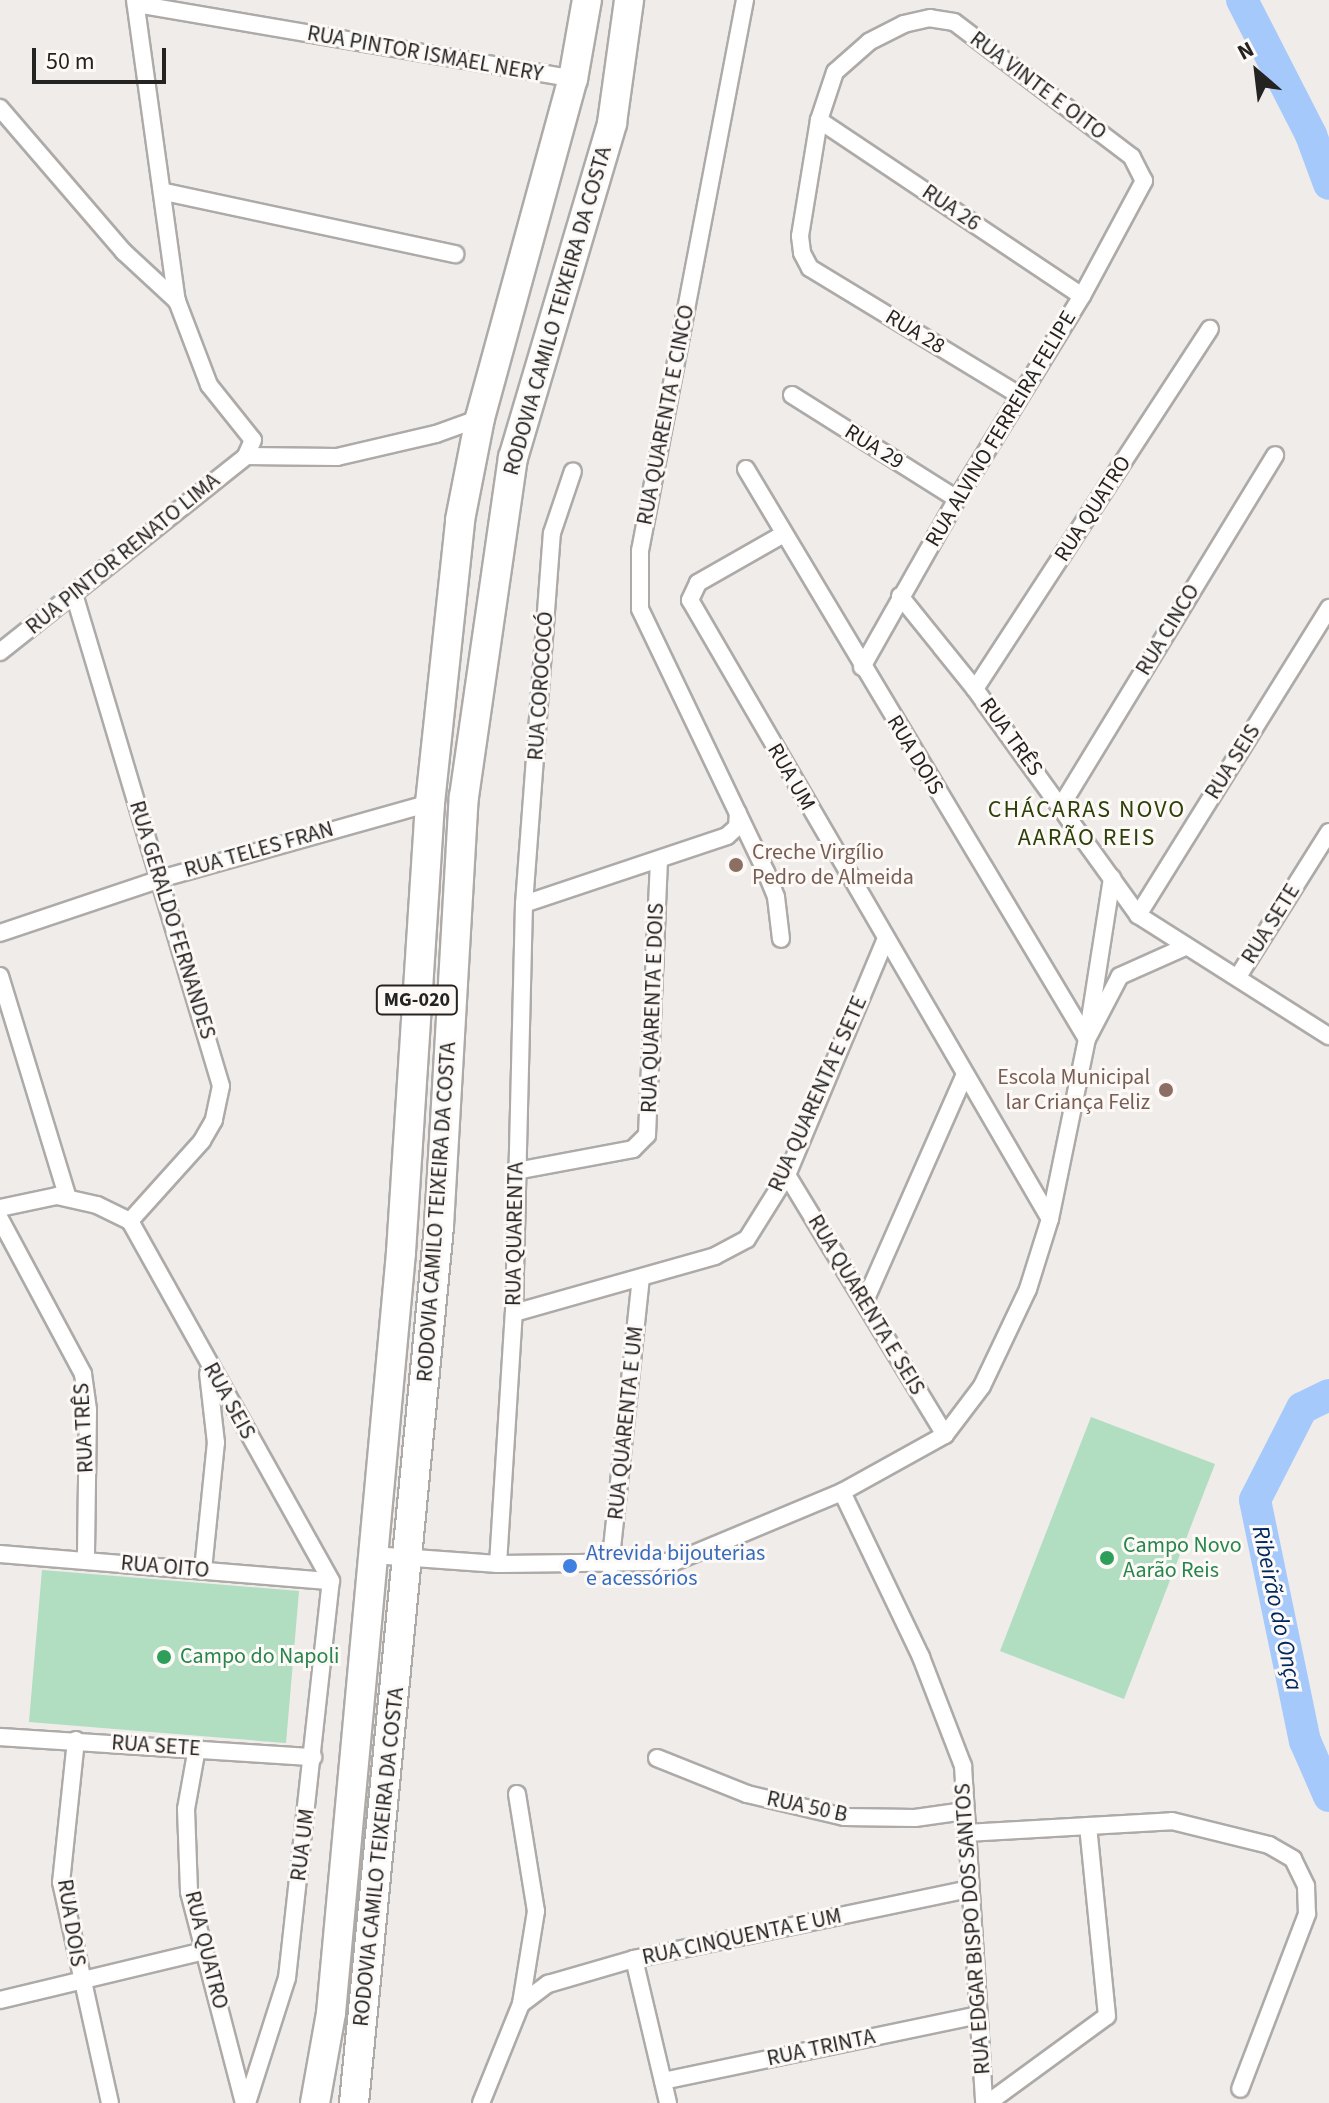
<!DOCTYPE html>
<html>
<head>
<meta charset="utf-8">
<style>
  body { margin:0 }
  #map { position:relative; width:1329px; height:2103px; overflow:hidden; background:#efecea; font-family:"Source Sans 3",sans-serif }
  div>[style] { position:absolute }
  .green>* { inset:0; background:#b1ddc0 }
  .river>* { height:32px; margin:-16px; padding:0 16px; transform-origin:16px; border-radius:16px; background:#a6c9fb }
  .roads { filter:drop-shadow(2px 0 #adaaa8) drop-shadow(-2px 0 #adaaa8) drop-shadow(0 2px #adaaa8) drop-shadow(0 -2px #adaaa8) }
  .street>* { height:16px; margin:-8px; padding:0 8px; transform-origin:8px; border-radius:8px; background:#fff }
  .highway>* { height:28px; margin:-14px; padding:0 14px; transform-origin:14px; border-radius:14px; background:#fff }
  .dots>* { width:22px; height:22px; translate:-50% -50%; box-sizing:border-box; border:4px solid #fcf9f7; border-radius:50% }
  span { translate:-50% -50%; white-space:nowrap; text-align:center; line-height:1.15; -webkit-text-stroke:6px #fcf9f7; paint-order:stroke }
  .shield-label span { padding:2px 6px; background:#fcf9f7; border:2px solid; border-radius:6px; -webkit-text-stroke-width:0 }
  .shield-label { font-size:20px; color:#242322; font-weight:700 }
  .street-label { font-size:22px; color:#242322 }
  .education-label { font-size:22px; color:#785e54 }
  .left { translate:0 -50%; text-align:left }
  .right { translate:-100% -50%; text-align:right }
  .leisure-label { font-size:22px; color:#27864d }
  .shop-label { font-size:22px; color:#366cbe }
  .neighbourhood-label { font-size:24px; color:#2d4009; letter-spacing:2px }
  .water-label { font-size:24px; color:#002860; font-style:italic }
  .north { position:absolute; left:1217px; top:32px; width:80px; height:80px; -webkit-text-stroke:6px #fcf9f7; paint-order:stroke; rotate:332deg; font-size:22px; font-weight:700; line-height:32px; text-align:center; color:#242322 }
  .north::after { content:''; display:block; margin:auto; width:28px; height:36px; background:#242322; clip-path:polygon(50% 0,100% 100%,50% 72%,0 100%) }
  .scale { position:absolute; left:32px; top:48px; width:134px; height:36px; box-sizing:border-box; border:4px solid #242322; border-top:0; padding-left:10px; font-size:24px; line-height:28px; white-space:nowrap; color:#242322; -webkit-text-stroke:6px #fcf9f7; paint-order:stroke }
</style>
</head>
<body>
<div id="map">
  <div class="green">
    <div style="clip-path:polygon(1091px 1417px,1215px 1464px,1124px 1699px,1000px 1651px)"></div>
    <div style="clip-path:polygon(42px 1570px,299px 1591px,286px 1743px,29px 1722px)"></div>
  </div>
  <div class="river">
    <div style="left:1242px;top:0;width:152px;rotate:62.9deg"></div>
    <div style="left:1311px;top:135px;width:52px;rotate:69.8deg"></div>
    <div style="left:1329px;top:1395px;width:30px;rotate:154deg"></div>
    <div style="left:1302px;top:1408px;width:103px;rotate:117.1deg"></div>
    <div style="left:1255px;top:1500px;width:246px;rotate:78.3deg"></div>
    <div style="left:1305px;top:1741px;width:60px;rotate:66.4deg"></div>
  </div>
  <div class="roads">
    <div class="street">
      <div style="left:135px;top:0;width:304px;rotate:82.1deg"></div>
      <div style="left:177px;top:301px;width:90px;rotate:69.1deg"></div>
      <div style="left:209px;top:385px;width:70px;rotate:51.3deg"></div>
      <div style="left:253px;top:440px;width:17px;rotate:114deg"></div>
      <div style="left:246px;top:456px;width:91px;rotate:0.6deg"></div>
      <div style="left:337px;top:457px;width:102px;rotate:-13.1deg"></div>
      <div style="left:436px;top:434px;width:47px;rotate:-20deg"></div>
      <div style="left:745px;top:0;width:561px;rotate:100.79deg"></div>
      <div style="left:640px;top:551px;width:58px;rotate:90deg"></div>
      <div style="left:640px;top:609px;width:292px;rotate:64.4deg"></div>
      <div style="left:766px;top:872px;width:27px;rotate:68deg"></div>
      <div style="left:776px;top:897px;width:42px;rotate:83.2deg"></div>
      <div style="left:136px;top:4px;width:443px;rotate:9.7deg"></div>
      <div style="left:0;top:108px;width:190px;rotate:49.3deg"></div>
      <div style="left:124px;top:252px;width:72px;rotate:42.8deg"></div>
      <div style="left:819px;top:120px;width:316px;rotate:33.8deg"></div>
      <div style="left:165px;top:192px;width:297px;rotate:12.1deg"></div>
      <div style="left:792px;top:395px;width:195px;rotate:32.2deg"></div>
      <div style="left:746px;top:469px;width:664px;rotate:59.11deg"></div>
      <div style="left:782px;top:535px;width:97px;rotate:150.3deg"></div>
      <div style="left:698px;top:583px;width:19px;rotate:115deg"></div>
      <div style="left:690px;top:600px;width:716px;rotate:59.82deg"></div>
      <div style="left:74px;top:594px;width:513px;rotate:73.36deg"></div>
      <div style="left:221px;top:1086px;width:35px;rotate:102deg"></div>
      <div style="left:214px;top:1120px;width:24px;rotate:120deg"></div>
      <div style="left:202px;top:1141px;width:108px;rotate:132deg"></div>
      <div style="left:900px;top:596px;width:119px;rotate:51.1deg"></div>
      <div style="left:975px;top:689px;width:279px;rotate:54.2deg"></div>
      <div style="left:1138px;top:915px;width:226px;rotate:32.4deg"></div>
      <div style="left:0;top:652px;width:315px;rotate:-38.5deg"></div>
      <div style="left:862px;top:667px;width:193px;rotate:-60.5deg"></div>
      <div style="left:957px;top:499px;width:238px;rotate:-58.4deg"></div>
      <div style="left:1082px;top:296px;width:131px;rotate:-61.7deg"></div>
      <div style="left:1144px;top:181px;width:27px;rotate:-117deg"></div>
      <div style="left:1132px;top:157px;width:223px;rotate:-142.8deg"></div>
      <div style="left:954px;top:22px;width:24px;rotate:-171deg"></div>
      <div style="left:930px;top:18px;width:27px;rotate:167deg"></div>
      <div style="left:904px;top:24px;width:39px;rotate:153deg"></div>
      <div style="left:869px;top:42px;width:45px;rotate:138.6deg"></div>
      <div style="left:835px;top:72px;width:51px;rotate:108.4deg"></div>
      <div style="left:819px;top:120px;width:118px;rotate:99.3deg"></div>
      <div style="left:800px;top:236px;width:17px;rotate:83deg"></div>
      <div style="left:802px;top:253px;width:17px;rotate:62deg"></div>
      <div style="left:810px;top:268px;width:245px;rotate:31.3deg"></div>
      <div style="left:975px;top:689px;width:430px;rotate:-56.9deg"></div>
      <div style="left:1061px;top:806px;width:411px;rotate:-58.6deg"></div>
      <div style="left:524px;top:904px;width:214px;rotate:-18.5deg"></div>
      <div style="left:727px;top:836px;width:13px;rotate:-42deg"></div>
      <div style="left:737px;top:827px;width:14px;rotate:-86deg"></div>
      <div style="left:1138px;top:915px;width:362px;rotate:-58.1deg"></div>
      <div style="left:0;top:933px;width:169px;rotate:-18.6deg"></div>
      <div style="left:160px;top:879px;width:280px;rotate:-15.7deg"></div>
      <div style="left:1239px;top:975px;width:169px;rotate:-57.8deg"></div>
      <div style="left:0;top:976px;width:232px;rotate:73deg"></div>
      <div style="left:1089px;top:1025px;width:149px;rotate:-81.1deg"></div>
      <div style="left:516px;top:1171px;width:119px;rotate:-10.6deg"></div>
      <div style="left:633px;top:1149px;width:20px;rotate:-45deg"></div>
      <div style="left:647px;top:1135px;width:274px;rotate:-87.5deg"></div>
      <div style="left:787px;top:1175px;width:304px;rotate:58.7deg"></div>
      <div style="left:0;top:1208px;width:58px;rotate:-11.9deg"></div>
      <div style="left:57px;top:1196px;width:41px;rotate:12.7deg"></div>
      <div style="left:97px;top:1205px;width:37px;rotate:26deg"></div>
      <div style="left:0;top:1219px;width:176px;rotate:61.8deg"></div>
      <div style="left:83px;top:1374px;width:36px;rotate:82deg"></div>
      <div style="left:88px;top:1410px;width:151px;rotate:90.8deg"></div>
      <div style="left:130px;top:1221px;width:412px;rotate:60.8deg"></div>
      <div style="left:865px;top:1301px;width:245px;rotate:-66.2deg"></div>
      <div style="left:514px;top:1313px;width:209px;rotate:-15.8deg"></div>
      <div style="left:715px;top:1256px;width:36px;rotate:-28deg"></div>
      <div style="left:747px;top:1239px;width:75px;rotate:-58deg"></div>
      <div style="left:787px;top:1175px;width:254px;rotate:-67.3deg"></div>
      <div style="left:842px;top:1492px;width:183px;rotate:64.4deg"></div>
      <div style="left:921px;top:1657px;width:117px;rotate:68.9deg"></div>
      <div style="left:963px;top:1766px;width:338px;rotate:86.4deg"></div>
      <div style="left:0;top:1554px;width:332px;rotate:4.7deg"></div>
      <div style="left:373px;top:1555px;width:125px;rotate:4.1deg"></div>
      <div style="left:498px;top:1564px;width:176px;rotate:-0.7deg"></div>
      <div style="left:674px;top:1562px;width:182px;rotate:-22.6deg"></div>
      <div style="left:842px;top:1492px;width:118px;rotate:-29deg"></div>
      <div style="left:945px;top:1435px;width:61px;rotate:-52.9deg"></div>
      <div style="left:982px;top:1386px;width:107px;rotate:-64.6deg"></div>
      <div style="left:1028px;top:1289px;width:73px;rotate:-72.6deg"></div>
      <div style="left:1050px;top:1219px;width:184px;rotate:-78.4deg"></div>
      <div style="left:1087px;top:1039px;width:71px;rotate:-62.4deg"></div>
      <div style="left:1120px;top:976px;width:69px;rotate:-24deg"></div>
      <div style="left:498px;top:1564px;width:252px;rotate:-86.4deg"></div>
      <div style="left:514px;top:1313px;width:409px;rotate:-88.6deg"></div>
      <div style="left:524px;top:904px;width:372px;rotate:-85.7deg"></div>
      <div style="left:552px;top:533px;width:65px;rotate:-71.3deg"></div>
      <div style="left:610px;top:1567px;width:290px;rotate:-83.9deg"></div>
      <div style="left:203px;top:1570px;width:128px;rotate:-84.2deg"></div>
      <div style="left:216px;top:1443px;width:70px;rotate:-96.5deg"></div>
      <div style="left:0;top:1737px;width:314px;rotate:3.7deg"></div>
      <div style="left:76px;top:1740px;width:143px;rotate:96deg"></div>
      <div style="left:61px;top:1882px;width:226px;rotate:77.5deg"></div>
      <div style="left:197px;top:1748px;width:62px;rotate:100.2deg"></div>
      <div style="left:186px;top:1809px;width:83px;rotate:87.9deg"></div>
      <div style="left:189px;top:1892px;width:218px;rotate:75.4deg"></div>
      <div style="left:657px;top:1758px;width:97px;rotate:21.8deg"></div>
      <div style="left:747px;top:1794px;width:100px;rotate:13.3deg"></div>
      <div style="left:844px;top:1817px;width:71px;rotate:0.8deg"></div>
      <div style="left:915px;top:1818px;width:50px;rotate:-8deg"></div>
      <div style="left:517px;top:1794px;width:119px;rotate:80.8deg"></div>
      <div style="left:536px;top:1911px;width:94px;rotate:99.2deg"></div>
      <div style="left:966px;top:1833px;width:206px;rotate:-3.3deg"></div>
      <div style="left:1172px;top:1821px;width:100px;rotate:13.9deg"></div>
      <div style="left:1269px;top:1845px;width:28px;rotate:30deg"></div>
      <div style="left:1293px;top:1859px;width:30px;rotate:64deg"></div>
      <div style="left:1306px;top:1886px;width:28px;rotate:88deg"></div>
      <div style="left:1307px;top:1914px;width:187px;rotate:110.9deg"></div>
      <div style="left:634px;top:1959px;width:148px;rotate:76.7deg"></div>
      <div style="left:0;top:2000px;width:210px;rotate:-13.5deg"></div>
      <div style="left:663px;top:2081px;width:322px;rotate:-11.8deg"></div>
      <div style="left:247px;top:2103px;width:131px;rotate:-72.3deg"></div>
      <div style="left:287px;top:1978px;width:399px;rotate:-83.7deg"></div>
      <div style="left:481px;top:2103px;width:107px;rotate:-68deg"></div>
      <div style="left:521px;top:2004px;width:34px;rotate:-37deg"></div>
      <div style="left:548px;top:1984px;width:90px;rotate:-16.2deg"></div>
      <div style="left:634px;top:1959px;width:343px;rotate:-11.8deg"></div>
      <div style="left:988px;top:2103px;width:147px;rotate:-36.2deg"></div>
      <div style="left:1107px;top:2016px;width:191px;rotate:-95.7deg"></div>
    </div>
    <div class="highway">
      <div style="left:315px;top:2103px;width:91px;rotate:-79.9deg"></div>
      <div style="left:331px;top:2013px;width:764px;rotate:-84.74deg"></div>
      <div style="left:401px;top:1252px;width:450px;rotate:-86.3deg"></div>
      <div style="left:430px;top:803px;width:285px;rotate:-83.9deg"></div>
      <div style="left:460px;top:520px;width:104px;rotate:-78.9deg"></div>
      <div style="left:480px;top:418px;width:352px;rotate:-74.7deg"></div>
      <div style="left:573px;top:79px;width:80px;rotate:-80deg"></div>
      <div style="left:354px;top:2103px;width:881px;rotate:-84.46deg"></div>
      <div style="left:439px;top:1226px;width:430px;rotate:-86.7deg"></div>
      <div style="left:464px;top:797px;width:343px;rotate:-81.8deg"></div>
      <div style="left:513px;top:458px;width:349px;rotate:-73.5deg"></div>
      <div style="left:612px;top:123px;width:124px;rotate:-82.1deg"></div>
    </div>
  </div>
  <div class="dots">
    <div style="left:736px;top:865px;background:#8d6e63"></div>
    <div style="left:1166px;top:1090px;background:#8d6e63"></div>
    <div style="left:1107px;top:1558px;background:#2e9e5b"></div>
    <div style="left:570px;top:1566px;background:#3f7fe0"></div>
    <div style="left:164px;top:1657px;background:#2e9e5b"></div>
  </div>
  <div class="shield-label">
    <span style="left:417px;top:1000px">MG-020</span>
  </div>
  <div class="street-label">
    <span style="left:425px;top:54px;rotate:10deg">RUA PINTOR ISMAEL NERY</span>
    <span style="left:1038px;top:86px;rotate:37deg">RUA VINTE E OITO</span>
    <span style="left:951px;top:208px;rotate:34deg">RUA 26</span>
    <span style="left:558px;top:311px;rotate:-74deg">RODOVIA CAMILO TEIXEIRA DA COSTA</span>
    <span style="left:915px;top:332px;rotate:31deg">RUA 28</span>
    <span style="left:666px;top:415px;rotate:-79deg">RUA QUARENTA E CINCO</span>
    <span style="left:1001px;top:429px;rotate:-59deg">RUA ALVINO FERREIRA FELIPE</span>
    <span style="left:874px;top:447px;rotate:32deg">RUA 29</span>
    <span style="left:1093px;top:509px;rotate:-57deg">RUA QUATRO</span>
    <span style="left:123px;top:554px;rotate:-39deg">RUA PINTOR RENATO LIMA</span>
    <span style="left:1168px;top:630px;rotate:-59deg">RUA CINCO</span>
    <span style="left:541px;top:686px;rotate:-86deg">RUA COROCOCÓ</span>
    <span style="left:1011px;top:737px;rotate:54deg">RUA TRÊS</span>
    <span style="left:915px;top:755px;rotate:59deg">RUA DOIS</span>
    <span style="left:1233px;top:762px;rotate:-58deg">RUA SEIS</span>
    <span style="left:791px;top:777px;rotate:60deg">RUA UM</span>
    <span style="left:259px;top:850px;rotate:-16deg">RUA TELES FRAN</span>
    <span style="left:172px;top:920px;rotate:73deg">RUA GERALDO FERNANDES</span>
    <span style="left:1271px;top:924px;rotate:-58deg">RUA SETE</span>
    <span style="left:653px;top:1008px;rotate:-88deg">RUA QUARENTA E DOIS</span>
    <span style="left:818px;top:1094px;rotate:-66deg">RUA QUARENTA E SETE</span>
    <span style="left:437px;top:1212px;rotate:-86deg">RODOVIA CAMILO TEIXEIRA DA COSTA</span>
    <span style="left:515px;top:1234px;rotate:-89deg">RUA QUARENTA</span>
    <span style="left:866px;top:1305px;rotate:59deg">RUA QUARENTA E SEIS</span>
    <span style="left:229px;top:1401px;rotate:61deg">RUA SEIS</span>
    <span style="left:626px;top:1423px;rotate:-84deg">RUA QUARENTA E UM</span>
    <span style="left:84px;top:1428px;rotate:-93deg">RUA TRÊS</span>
    <span style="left:165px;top:1567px;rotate:5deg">RUA OITO</span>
    <span style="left:156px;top:1746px;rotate:4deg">RUA SETE</span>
    <span style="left:807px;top:1807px;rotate:12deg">RUA 50 B</span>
    <span style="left:303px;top:1845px;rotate:-83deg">RUA UM</span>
    <span style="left:379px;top:1857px;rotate:-84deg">RODOVIA CAMILO TEIXEIRA DA COSTA</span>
    <span style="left:71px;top:1923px;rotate:81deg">RUA DOIS</span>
    <span style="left:973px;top:1929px;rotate:-94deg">RUA EDGAR BISPO DOS SANTOS</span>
    <span style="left:742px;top:1937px;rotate:-12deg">RUA CINQUENTA E UM</span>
    <span style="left:206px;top:1950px;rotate:76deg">RUA QUATRO</span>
    <span style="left:821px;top:2048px;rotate:-12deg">RUA TRINTA</span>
  </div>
  <div class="education-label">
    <span class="left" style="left:752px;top:865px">Creche Virgílio<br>Pedro de Almeida</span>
    <span class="right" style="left:1150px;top:1090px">Escola Municipal<br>lar Criança Feliz</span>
  </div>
  <div class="leisure-label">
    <span class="left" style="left:1123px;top:1558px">Campo Novo<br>Aarão Reis</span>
    <span class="left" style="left:180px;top:1657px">Campo do Napoli</span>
  </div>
  <div class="shop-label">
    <span class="left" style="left:586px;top:1566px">Atrevida bijouterias<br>e acessórios</span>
  </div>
  <div class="neighbourhood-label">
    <span style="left:1087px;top:824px">CHÁCARAS NOVO<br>AARÃO REIS</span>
  </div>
  <div class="water-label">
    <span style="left:1277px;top:1608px;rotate:78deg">Ribeirão do Onça</span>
  </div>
  <div class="north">N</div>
  <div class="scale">50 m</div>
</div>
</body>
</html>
